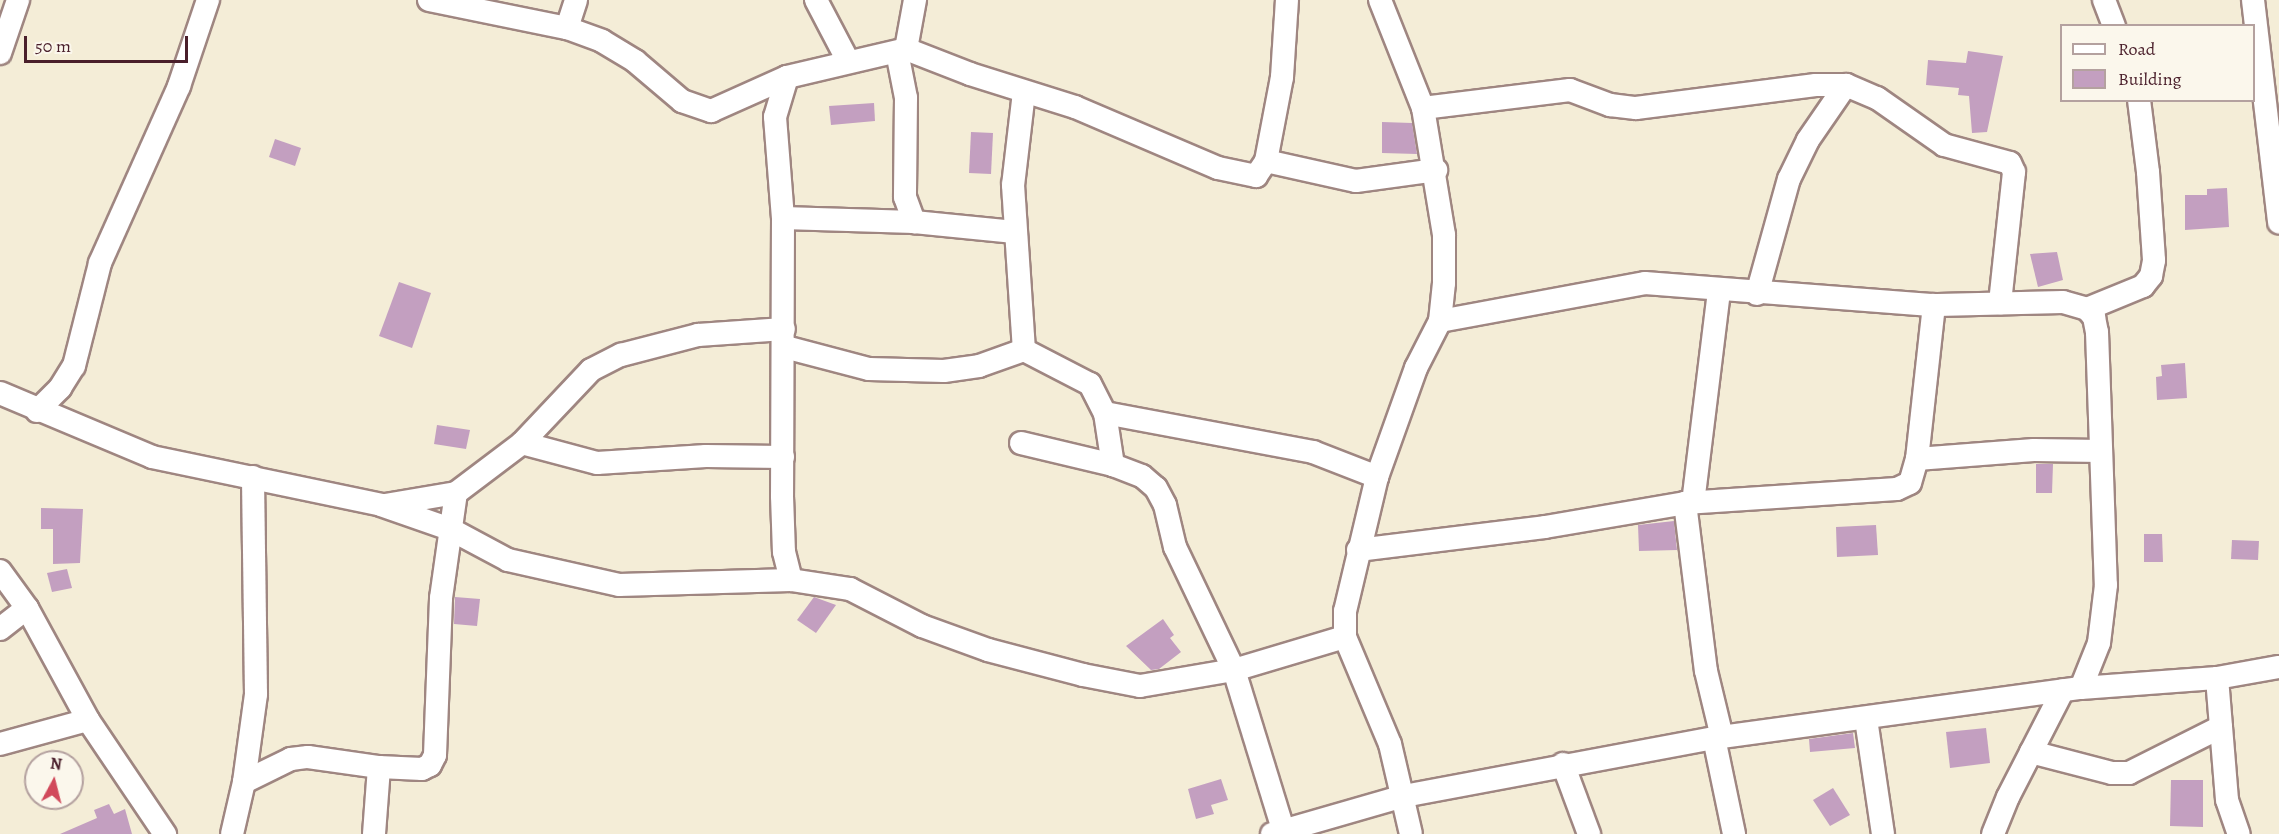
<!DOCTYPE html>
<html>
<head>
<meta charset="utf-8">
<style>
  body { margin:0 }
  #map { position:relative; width:2279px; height:834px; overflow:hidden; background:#f4edd7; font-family:Alegreya,serif }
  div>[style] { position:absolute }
  .building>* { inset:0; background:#c39fc0 }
  .roads { filter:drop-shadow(2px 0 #9f8681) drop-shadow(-2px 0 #9f8681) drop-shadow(0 2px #9f8681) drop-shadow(0 -2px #9f8681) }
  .minor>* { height:22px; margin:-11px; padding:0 11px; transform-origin:11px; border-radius:11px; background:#fff }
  span { translate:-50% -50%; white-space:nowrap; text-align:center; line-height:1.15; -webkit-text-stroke:4.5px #fbf7ec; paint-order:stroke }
  .legend { position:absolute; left:2060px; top:24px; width:195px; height:78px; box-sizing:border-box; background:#fbf7ec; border:2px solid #b4a19f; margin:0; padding:8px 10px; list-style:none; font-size:18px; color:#4a1f2b }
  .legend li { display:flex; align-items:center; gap:12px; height:30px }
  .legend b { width:30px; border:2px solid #b4a19f }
  .north { position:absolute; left:24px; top:750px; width:60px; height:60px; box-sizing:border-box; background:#fbf7ec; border:2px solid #b4a19f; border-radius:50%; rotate:7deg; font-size:16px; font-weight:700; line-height:24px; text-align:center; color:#4a1f2b }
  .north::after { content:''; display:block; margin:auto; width:21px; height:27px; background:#d1495b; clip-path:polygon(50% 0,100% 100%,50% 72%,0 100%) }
  .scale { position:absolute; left:24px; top:36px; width:164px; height:27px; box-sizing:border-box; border:3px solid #4a1f2b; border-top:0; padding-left:8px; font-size:18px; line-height:21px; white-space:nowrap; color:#4a1f2b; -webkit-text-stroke:4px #fbf7ec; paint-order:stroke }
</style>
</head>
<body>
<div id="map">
  <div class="building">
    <div style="clip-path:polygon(1968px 51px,2003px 56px,1987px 132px,1972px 133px,1969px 96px,1958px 95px,1959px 88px,1926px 85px,1928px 60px,1966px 63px)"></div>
    <div style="clip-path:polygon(874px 103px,875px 121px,831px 125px,829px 106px)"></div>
    <div style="clip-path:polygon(1382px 122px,1412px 123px,1417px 154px,1382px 153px)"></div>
    <div style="clip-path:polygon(971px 132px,993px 133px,991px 174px,969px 173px)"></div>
    <div style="clip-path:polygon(275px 139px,301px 148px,295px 166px,269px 157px)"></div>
    <div style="clip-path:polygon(2227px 188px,2229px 227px,2185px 230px,2185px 195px,2207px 195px,2207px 189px)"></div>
    <div style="clip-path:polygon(2057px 252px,2063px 280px,2038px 287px,2030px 254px)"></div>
    <div style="clip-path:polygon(399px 282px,431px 293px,412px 348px,379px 336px)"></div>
    <div style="clip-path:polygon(2185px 363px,2187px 398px,2157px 400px,2156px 377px,2162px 376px,2161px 365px)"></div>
    <div style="clip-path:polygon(437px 425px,470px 430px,466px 449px,434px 444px)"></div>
    <div style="clip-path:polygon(2036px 464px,2053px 464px,2052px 493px,2036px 493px)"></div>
    <div style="clip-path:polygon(41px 508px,83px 509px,80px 563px,53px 564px,53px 529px,41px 529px)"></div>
    <div style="clip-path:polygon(1674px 521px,1677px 550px,1639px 551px,1638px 525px)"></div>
    <div style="clip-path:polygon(1876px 525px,1878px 555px,1837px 557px,1836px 527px)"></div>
    <div style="clip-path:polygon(2144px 534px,2162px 534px,2163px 562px,2144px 562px)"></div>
    <div style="clip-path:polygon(2232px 540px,2259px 541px,2258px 560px,2231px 559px)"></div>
    <div style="clip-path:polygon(67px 569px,72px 588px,52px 592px,47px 573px)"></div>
    <div style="clip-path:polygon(455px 597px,480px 599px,477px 626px,454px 624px)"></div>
    <div style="clip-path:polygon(814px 597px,836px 605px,816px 633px,797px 620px)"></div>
    <div style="clip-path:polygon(1163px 619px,1174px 635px,1170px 638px,1181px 652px,1159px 669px,1151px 670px,1126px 646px)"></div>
    <div style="clip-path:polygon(1986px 728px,1990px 763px,1950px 768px,1946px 732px)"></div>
    <div style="clip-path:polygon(1853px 733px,1855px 748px,1810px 752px,1809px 739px)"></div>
    <div style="clip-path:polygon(1221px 779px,1228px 800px,1211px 805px,1214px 814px,1196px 819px,1188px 789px)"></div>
    <div style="clip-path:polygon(2171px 780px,2203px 780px,2203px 827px,2170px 826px)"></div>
    <div style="clip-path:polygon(1833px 788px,1850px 815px,1830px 826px,1813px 800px)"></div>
    <div style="clip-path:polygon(109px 804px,114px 814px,125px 809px,132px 834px,60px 834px,97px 818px,94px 810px)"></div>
  </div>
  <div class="roads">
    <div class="minor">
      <div style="left:429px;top:0;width:141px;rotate:11.5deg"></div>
      <div style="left:567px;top:28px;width:37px;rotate:20deg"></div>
      <div style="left:602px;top:41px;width:39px;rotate:31deg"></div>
      <div style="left:635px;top:61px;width:62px;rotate:40.4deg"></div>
      <div style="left:682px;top:101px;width:31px;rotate:19deg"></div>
      <div style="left:711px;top:111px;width:83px;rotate:-24.1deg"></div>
      <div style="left:787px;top:77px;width:122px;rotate:-13.2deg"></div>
      <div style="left:906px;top:49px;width:50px;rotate:-79.6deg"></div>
      <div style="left:816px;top:0;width:67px;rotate:62.3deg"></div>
      <div style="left:1380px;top:0;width:116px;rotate:68.3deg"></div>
      <div style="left:1423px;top:108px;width:129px;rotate:80.6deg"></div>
      <div style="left:1444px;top:235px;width:48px;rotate:90deg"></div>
      <div style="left:1444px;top:283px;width:38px;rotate:96deg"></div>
      <div style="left:1440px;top:321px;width:53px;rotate:117.1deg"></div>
      <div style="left:1416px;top:368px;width:116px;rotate:109.7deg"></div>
      <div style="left:1377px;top:477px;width:138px;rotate:103.4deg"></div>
      <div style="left:1345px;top:611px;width:26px;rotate:90deg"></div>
      <div style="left:1345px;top:637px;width:116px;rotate:67.2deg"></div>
      <div style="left:1390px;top:744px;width:92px;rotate:76.9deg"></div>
      <div style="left:2104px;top:0;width:28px;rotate:69deg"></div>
      <div style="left:2253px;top:0;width:224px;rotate:83.3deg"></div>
      <div style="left:567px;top:28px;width:29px;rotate:-72deg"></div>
      <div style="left:906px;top:49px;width:69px;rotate:21.3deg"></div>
      <div style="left:970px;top:74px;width:110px;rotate:17.4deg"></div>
      <div style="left:1075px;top:107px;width:155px;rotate:23.1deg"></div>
      <div style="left:1218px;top:168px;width:39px;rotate:12deg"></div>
      <div style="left:1256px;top:176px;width:18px;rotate:-56deg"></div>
      <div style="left:1266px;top:161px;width:86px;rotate:-79.2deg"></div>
      <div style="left:1282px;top:77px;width:77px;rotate:-86.3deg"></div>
      <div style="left:897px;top:52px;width:47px;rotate:78.9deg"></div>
      <div style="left:906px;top:98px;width:99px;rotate:90.6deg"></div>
      <div style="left:905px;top:197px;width:27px;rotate:70deg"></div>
      <div style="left:0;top:53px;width:56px;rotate:-71.2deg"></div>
      <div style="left:787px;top:77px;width:42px;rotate:106.7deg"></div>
      <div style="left:775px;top:117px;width:101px;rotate:85.5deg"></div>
      <div style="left:783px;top:218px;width:278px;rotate:90.2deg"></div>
      <div style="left:782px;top:496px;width:56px;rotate:88deg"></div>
      <div style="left:784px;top:552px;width:29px;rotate:76deg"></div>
      <div style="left:1024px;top:92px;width:94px;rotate:96.7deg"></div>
      <div style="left:1013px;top:185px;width:165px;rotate:86.2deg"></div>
      <div style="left:1024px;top:350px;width:74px;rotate:27.3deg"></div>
      <div style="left:1090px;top:384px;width:33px;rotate:63deg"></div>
      <div style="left:1105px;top:413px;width:53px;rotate:81.3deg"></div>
      <div style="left:1423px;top:108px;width:148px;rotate:-7deg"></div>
      <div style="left:1570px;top:90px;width:43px;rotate:20.6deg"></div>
      <div style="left:1610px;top:105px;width:26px;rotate:7deg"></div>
      <div style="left:1636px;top:108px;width:181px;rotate:-7.3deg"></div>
      <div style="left:1816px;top:85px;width:30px"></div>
      <div style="left:1846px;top:85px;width:34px;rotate:23deg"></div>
      <div style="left:1877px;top:98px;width:82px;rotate:35deg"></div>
      <div style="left:1944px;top:145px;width:68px;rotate:15.3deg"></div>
      <div style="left:2010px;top:163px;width:10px;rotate:66deg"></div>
      <div style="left:2014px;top:172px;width:132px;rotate:96.1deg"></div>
      <div style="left:1266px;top:161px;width:92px;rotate:12.5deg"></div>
      <div style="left:1356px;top:181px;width:81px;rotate:-7.8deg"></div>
      <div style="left:783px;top:218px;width:131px;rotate:1.7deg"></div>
      <div style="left:914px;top:222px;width:101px;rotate:5.7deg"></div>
      <div style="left:1757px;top:294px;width:119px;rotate:-74.5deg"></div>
      <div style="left:1789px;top:179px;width:43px;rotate:-64deg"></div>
      <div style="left:1808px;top:140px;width:67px;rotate:-55.4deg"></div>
      <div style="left:2087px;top:309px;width:61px;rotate:-22.3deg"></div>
      <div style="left:2143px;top:286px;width:13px;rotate:-51deg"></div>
      <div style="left:2151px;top:276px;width:16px;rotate:-79deg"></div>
      <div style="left:2154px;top:260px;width:88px;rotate:-93.9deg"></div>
      <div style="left:2148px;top:172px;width:73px;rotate:-97.1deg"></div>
      <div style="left:1440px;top:321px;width:208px;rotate:-10.5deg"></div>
      <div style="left:1645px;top:283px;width:290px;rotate:4.4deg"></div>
      <div style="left:1934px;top:305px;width:129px;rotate:-1.3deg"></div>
      <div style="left:2063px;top:302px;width:25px;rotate:16deg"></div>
      <div style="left:2087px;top:309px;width:11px;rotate:49deg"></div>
      <div style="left:2094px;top:317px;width:15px;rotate:79deg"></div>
      <div style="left:2097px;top:332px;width:253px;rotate:88deg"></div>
      <div style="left:2106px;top:585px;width:58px;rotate:96.9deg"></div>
      <div style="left:2099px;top:643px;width:48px;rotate:111.8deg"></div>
      <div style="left:785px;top:347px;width:87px;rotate:14.7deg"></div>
      <div style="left:869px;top:369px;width:75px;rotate:1.5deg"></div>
      <div style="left:944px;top:371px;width:35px;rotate:-8deg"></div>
      <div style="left:979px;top:366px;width:48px;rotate:-19.6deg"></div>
      <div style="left:0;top:393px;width:165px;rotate:22.8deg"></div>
      <div style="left:152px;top:457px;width:234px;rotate:11.8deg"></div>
      <div style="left:381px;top:505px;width:73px;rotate:19.2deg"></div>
      <div style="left:450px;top:529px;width:66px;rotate:28.1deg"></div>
      <div style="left:508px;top:560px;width:114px;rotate:12.7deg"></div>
      <div style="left:619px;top:585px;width:172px;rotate:-1.7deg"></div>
      <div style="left:791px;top:580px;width:60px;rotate:8.7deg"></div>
      <div style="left:850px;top:589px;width:81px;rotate:27.2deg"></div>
      <div style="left:922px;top:626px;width:70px;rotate:20deg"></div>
      <div style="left:988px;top:650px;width:98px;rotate:14.7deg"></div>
      <div style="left:1083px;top:675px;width:58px;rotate:10.9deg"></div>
      <div style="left:1140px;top:686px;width:95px;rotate:-9.7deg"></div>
      <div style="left:1234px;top:670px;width:116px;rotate:-16.6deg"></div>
      <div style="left:37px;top:411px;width:33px;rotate:-45deg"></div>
      <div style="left:60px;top:388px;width:26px;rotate:-58deg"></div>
      <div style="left:74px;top:366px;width:106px;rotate:-75.8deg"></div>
      <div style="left:100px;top:263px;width:194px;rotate:-65.9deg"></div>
      <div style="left:179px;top:86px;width:91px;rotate:-71.4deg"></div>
      <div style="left:1105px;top:413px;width:212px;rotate:10.6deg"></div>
      <div style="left:1313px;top:452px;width:69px;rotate:21.3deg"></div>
      <div style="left:522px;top:443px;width:78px;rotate:14.9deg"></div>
      <div style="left:597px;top:463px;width:109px;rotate:-3.7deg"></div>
      <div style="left:706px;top:456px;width:77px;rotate:0.7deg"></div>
      <div style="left:1021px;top:443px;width:95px;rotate:13.4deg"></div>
      <div style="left:1113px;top:465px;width:31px;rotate:21deg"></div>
      <div style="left:1142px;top:476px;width:18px;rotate:41deg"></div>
      <div style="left:1156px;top:488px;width:19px;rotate:62deg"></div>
      <div style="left:1165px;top:505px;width:43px;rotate:76.6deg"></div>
      <div style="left:1175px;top:547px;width:136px;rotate:64.4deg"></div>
      <div style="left:1234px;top:670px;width:166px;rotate:72.9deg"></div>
      <div style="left:1917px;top:459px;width:117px;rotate:-4.4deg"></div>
      <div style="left:2034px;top:450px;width:67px;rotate:0.9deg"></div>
      <div style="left:1685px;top:503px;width:169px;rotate:82.9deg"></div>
      <div style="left:1706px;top:671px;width:68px;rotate:76.4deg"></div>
      <div style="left:1693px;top:503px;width:214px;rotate:-83deg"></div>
      <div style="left:385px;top:505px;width:72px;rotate:-9.6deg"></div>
      <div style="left:456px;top:493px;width:83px;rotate:-37.1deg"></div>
      <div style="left:522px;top:443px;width:100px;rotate:-46.6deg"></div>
      <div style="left:591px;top:370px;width:34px;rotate:-27deg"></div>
      <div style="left:621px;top:355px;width:80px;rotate:-14.6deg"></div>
      <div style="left:698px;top:335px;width:86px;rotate:-4deg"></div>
      <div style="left:1358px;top:550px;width:188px;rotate:-7deg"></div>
      <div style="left:1545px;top:527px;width:142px;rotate:-9.7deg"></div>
      <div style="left:1685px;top:503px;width:212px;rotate:-3.8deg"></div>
      <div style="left:1897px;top:489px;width:14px;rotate:-25deg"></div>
      <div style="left:1910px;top:483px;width:25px;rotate:-74deg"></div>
      <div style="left:1917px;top:459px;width:155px;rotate:-83.7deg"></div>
      <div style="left:0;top:571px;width:46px;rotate:53.9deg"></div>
      <div style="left:27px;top:608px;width:128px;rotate:61.4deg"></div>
      <div style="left:88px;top:720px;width:138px;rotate:56deg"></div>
      <div style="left:0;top:629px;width:34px;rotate:-38deg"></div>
      <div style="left:2217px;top:678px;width:122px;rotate:85.3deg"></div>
      <div style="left:2227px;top:800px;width:36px;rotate:71deg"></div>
      <div style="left:1866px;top:719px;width:116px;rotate:81.6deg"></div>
      <div style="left:1714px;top:738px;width:98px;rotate:78.2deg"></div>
      <div style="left:0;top:744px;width:91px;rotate:-15.3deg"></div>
      <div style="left:2031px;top:752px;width:84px;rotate:14.5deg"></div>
      <div style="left:2112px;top:773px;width:17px"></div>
      <div style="left:2129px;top:773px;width:103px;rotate:-26.6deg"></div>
      <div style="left:1563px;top:764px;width:75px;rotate:69.6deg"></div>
      <div style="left:244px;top:782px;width:52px;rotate:-26.1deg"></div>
      <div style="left:291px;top:759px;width:17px;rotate:-7deg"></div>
      <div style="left:308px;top:757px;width:72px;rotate:8deg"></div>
      <div style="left:379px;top:767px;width:43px;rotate:2.7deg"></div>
      <div style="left:422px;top:769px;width:9px;rotate:-27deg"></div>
      <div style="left:430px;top:765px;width:11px;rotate:-63deg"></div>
      <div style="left:435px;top:755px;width:157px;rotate:-87.8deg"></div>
      <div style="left:441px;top:598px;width:106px;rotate:-81.9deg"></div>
      <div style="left:232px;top:834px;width:53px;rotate:-77deg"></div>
      <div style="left:244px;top:782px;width:89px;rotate:-82.2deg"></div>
      <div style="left:256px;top:694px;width:217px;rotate:-90.8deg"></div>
      <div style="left:374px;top:834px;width:67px;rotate:-85.7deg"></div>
      <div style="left:1272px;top:834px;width:137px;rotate:-16.1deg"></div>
      <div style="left:1404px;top:796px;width:315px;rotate:-10.6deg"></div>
      <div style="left:1714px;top:738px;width:370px;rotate:-7.8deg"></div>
      <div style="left:2081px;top:688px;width:136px;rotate:-4.2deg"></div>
      <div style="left:2217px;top:678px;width:63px;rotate:-10.1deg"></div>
      <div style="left:1993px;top:834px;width:40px;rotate:-68deg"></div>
      <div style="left:2008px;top:797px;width:120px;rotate:-62.8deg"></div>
    </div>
  </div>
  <ul class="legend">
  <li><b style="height:8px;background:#fff"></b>Road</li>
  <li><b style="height:16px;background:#c39fc0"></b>Building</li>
  </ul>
  <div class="north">N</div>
  <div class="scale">50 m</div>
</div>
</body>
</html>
